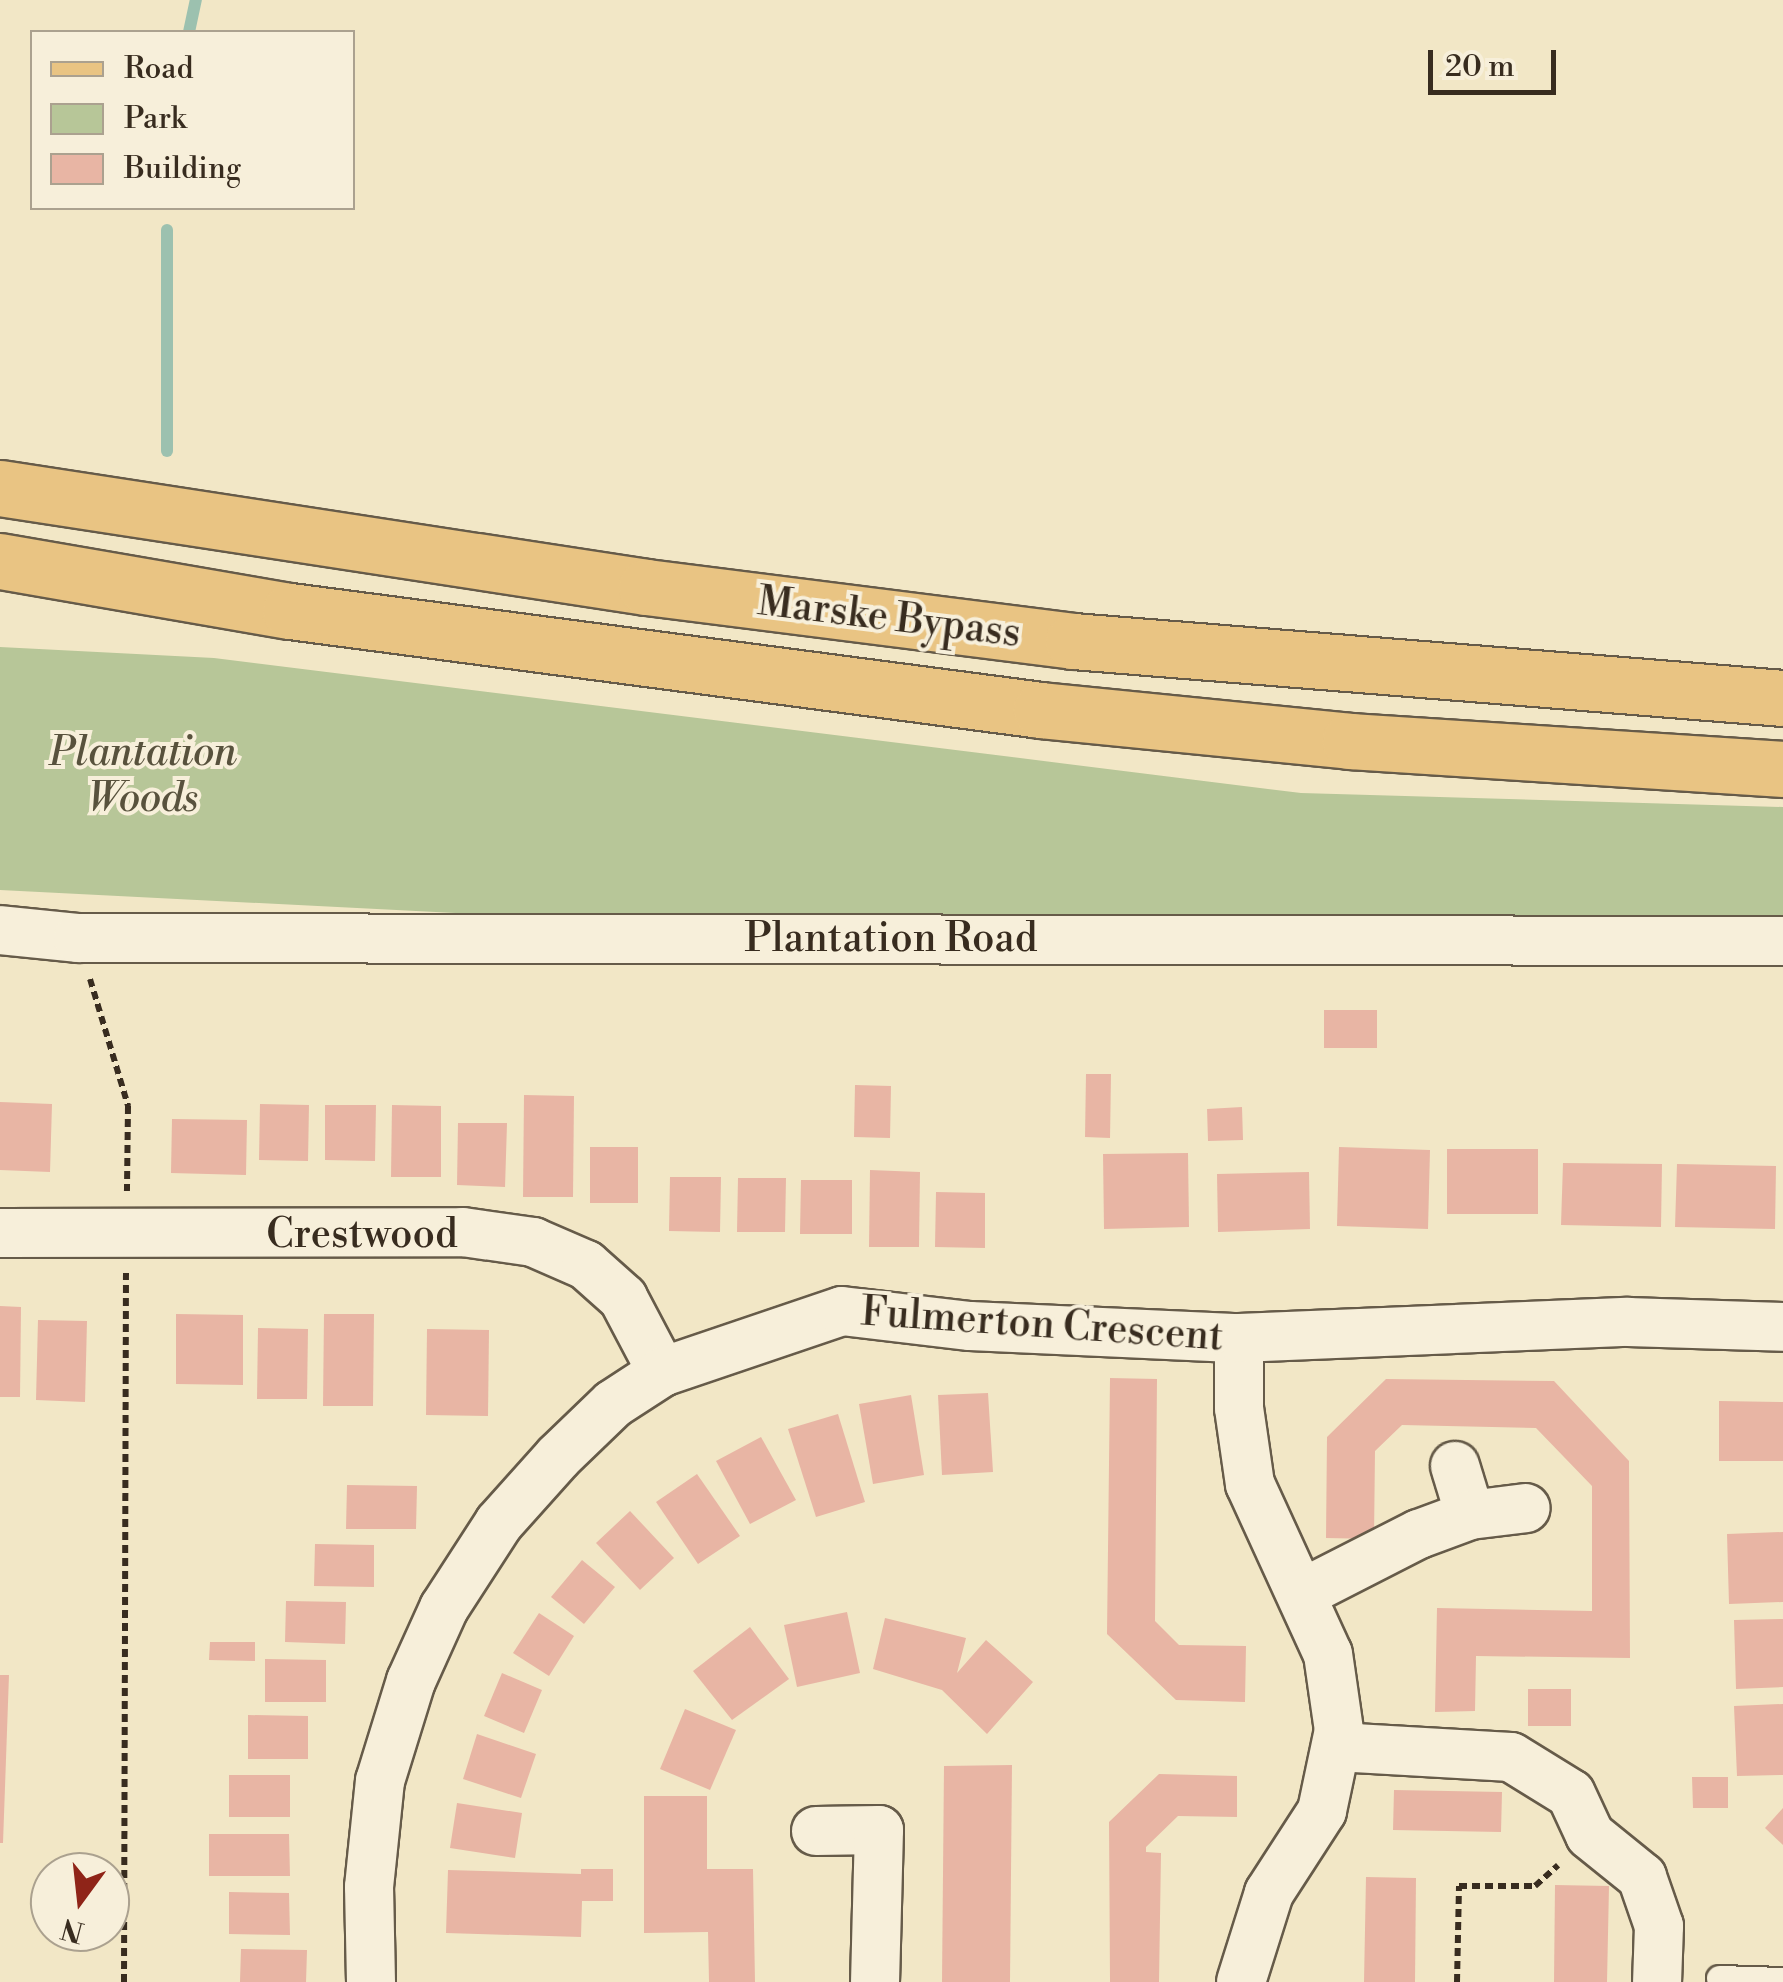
<!DOCTYPE html>
<html>
<head>
<meta charset="utf-8">
<style>
  body { margin:0 }
  #map { position:relative; width:1783px; height:1982px; overflow:hidden; background:#f2e7c6; font-family:"Libre Bodoni",serif }
  div>[style] { position:absolute }
  .green>* { inset:0; background:#b7c698 }
  .stream>* { height:12px; margin:-6px; padding:0 6px; transform-origin:6px; border-radius:6px; background:#9cc1af }
  .building>* { inset:0; background:#e8b5a4 }
  .path>* { height:6px; margin-top:-3px; transform-origin:0; background:repeating-linear-gradient(90deg,#382c1f 0 8px,transparent 0 13px) }
  .roads { filter:drop-shadow(2px 0 #665b49) drop-shadow(-2px 0 #665b49) drop-shadow(0 2px #665b49) drop-shadow(0 -2px #665b49) }
  .service>* { height:25px; margin:-12.5px; padding:0 12.5px; transform-origin:12.5px; border-radius:12.5px; background:#f7efda }
  .minor>* { height:48px; margin:-24px; padding:0 24px; transform-origin:24px; border-radius:24px; background:#f7efda }
  .primary>* { height:55px; margin:-27.5px; padding:0 27.5px; transform-origin:27.5px; border-radius:27.5px; background:#e9c483 }
  span { translate:-50% -50%; white-space:nowrap; text-align:center; line-height:1.15; -webkit-text-stroke:8px #f7efda; paint-order:stroke }
  .street-label { font-size:40px; color:#382c1f }
  .park-label { font-size:40px; color:#58523d; font-style:italic }
  .legend { position:absolute; left:30px; top:30px; width:325px; height:180px; box-sizing:border-box; background:#f7efda; border:2px solid #aba18f; margin:0; padding:12px 18px; list-style:none; font-size:30px; color:#382c1f }
  .legend li { display:flex; align-items:center; gap:20px; height:50px }
  .legend b { width:50px; border:2px solid #aba18f }
  .north { position:absolute; left:30px; top:1852px; width:100px; height:100px; box-sizing:border-box; background:#f7efda; border:2px solid #aba18f; border-radius:50%; rotate:195deg; font-size:28px; font-weight:700; line-height:40px; text-align:center; color:#382c1f }
  .north::after { content:''; display:block; margin:auto; width:35px; height:45px; background:#8f2418; clip-path:polygon(50% 0,100% 100%,50% 72%,0 100%) }
  .scale { position:absolute; left:1428px; top:50px; width:128px; height:45px; box-sizing:border-box; border:5px solid #382c1f; border-top:0; padding-left:12px; font-size:30px; line-height:35px; white-space:nowrap; color:#382c1f; -webkit-text-stroke:8px #f7efda; paint-order:stroke }
</style>
</head>
<body>
<div id="map">
  <div class="green">
    <div style="clip-path:polygon(0 647px,214px 658px,1301px 793px,1783px 807px,1783px 925px,475px 914px,0 890px)"></div>
  </div>
  <div class="stream">
    <div style="left:189px;top:32px;width:33px;rotate:-78deg"></div>
    <div style="left:167px;top:230px;width:221px;rotate:90deg"></div>
  </div>
  <div class="building">
    <div style="clip-path:polygon(1324px 1010px,1377px 1010px,1377px 1048px,1324px 1048px)"></div>
    <div style="clip-path:polygon(1086px 1074px,1111px 1074px,1110px 1138px,1085px 1137px)"></div>
    <div style="clip-path:polygon(855px 1085px,891px 1086px,890px 1138px,854px 1137px)"></div>
    <div style="clip-path:polygon(524px 1095px,574px 1096px,573px 1197px,523px 1197px)"></div>
    <div style="clip-path:polygon(0 1102px,52px 1104px,50px 1172px,0 1170px)"></div>
    <div style="clip-path:polygon(260px 1104px,309px 1105px,308px 1161px,259px 1160px)"></div>
    <div style="clip-path:polygon(325px 1105px,376px 1105px,375px 1161px,325px 1160px)"></div>
    <div style="clip-path:polygon(392px 1105px,441px 1106px,441px 1177px,391px 1177px)"></div>
    <div style="clip-path:polygon(1242px 1107px,1243px 1140px,1208px 1141px,1207px 1109px)"></div>
    <div style="clip-path:polygon(172px 1119px,247px 1120px,246px 1175px,171px 1173px)"></div>
    <div style="clip-path:polygon(458px 1123px,507px 1123px,505px 1187px,457px 1185px)"></div>
    <div style="clip-path:polygon(590px 1147px,638px 1147px,638px 1203px,590px 1203px)"></div>
    <div style="clip-path:polygon(1339px 1147px,1430px 1150px,1428px 1229px,1337px 1226px)"></div>
    <div style="clip-path:polygon(1447px 1149px,1538px 1149px,1538px 1214px,1447px 1214px)"></div>
    <div style="clip-path:polygon(1188px 1153px,1189px 1227px,1104px 1229px,1103px 1154px)"></div>
    <div style="clip-path:polygon(1563px 1163px,1662px 1164px,1661px 1227px,1561px 1225px)"></div>
    <div style="clip-path:polygon(1677px 1164px,1776px 1166px,1775px 1229px,1675px 1227px)"></div>
    <div style="clip-path:polygon(870px 1170px,920px 1172px,919px 1247px,869px 1247px)"></div>
    <div style="clip-path:polygon(1309px 1172px,1310px 1229px,1218px 1232px,1217px 1174px)"></div>
    <div style="clip-path:polygon(670px 1177px,721px 1177px,720px 1232px,669px 1231px)"></div>
    <div style="clip-path:polygon(738px 1178px,786px 1178px,785px 1232px,737px 1232px)"></div>
    <div style="clip-path:polygon(801px 1180px,852px 1180px,852px 1234px,800px 1234px)"></div>
    <div style="clip-path:polygon(936px 1192px,985px 1193px,985px 1248px,935px 1247px)"></div>
    <div style="clip-path:polygon(0 1306px,21px 1307px,20px 1397px,0 1397px)"></div>
    <div style="clip-path:polygon(176px 1314px,243px 1315px,243px 1385px,176px 1384px)"></div>
    <div style="clip-path:polygon(324px 1314px,374px 1314px,373px 1406px,323px 1406px)"></div>
    <div style="clip-path:polygon(38px 1320px,87px 1321px,85px 1402px,36px 1400px)"></div>
    <div style="clip-path:polygon(258px 1328px,308px 1329px,307px 1399px,257px 1399px)"></div>
    <div style="clip-path:polygon(427px 1329px,489px 1330px,488px 1416px,426px 1415px)"></div>
    <div style="clip-path:polygon(1110px 1378px,1157px 1379px,1155px 1621px,1179px 1645px,1246px 1646px,1245px 1702px,1176px 1700px,1107px 1634px)"></div>
    <div style="clip-path:polygon(1386px 1379px,1554px 1381px,1629px 1461px,1630px 1658px,1476px 1656px,1475px 1711px,1435px 1712px,1437px 1608px,1592px 1611px,1592px 1486px,1536px 1428px,1402px 1425px,1375px 1451px,1374px 1539px,1326px 1538px,1327px 1437px)"></div>
    <div style="clip-path:polygon(988px 1393px,993px 1472px,942px 1475px,938px 1395px)"></div>
    <div style="clip-path:polygon(911px 1395px,924px 1475px,873px 1484px,859px 1404px)"></div>
    <div style="clip-path:polygon(1719px 1401px,1783px 1402px,1783px 1461px,1719px 1461px)"></div>
    <div style="clip-path:polygon(838px 1414px,865px 1502px,816px 1517px,788px 1429px)"></div>
    <div style="clip-path:polygon(761px 1437px,796px 1500px,750px 1524px,716px 1461px)"></div>
    <div style="clip-path:polygon(697px 1474px,740px 1536px,698px 1564px,656px 1502px)"></div>
    <div style="clip-path:polygon(347px 1485px,417px 1486px,416px 1529px,346px 1529px)"></div>
    <div style="clip-path:polygon(630px 1511px,674px 1558px,640px 1590px,596px 1543px)"></div>
    <div style="clip-path:polygon(1783px 1532px,1783px 1602px,1729px 1604px,1727px 1534px)"></div>
    <div style="clip-path:polygon(315px 1544px,374px 1545px,374px 1587px,314px 1586px)"></div>
    <div style="clip-path:polygon(582px 1560px,615px 1587px,584px 1624px,551px 1597px)"></div>
    <div style="clip-path:polygon(286px 1601px,346px 1602px,345px 1644px,285px 1642px)"></div>
    <div style="clip-path:polygon(847px 1612px,860px 1673px,797px 1687px,784px 1625px)"></div>
    <div style="clip-path:polygon(539px 1613px,574px 1636px,549px 1676px,513px 1653px)"></div>
    <div style="clip-path:polygon(885px 1618px,966px 1638px,957px 1673px,986px 1640px,1033px 1682px,987px 1734px,942px 1690px,873px 1669px)"></div>
    <div style="clip-path:polygon(1783px 1619px,1783px 1687px,1736px 1689px,1734px 1620px)"></div>
    <div style="clip-path:polygon(750px 1627px,789px 1679px,732px 1720px,693px 1671px)"></div>
    <div style="clip-path:polygon(210px 1642px,255px 1642px,255px 1661px,209px 1660px)"></div>
    <div style="clip-path:polygon(265px 1659px,326px 1660px,326px 1702px,265px 1702px)"></div>
    <div style="clip-path:polygon(502px 1673px,542px 1690px,524px 1733px,484px 1716px)"></div>
    <div style="clip-path:polygon(0 1675px,9px 1675px,3px 1843px,0 1843px)"></div>
    <div style="clip-path:polygon(1528px 1689px,1571px 1689px,1571px 1726px,1528px 1726px)"></div>
    <div style="clip-path:polygon(1783px 1704px,1783px 1775px,1737px 1776px,1734px 1706px)"></div>
    <div style="clip-path:polygon(685px 1709px,736px 1730px,710px 1790px,660px 1769px)"></div>
    <div style="clip-path:polygon(248px 1715px,308px 1716px,308px 1759px,248px 1759px)"></div>
    <div style="clip-path:polygon(477px 1734px,536px 1754px,521px 1798px,463px 1779px)"></div>
    <div style="clip-path:polygon(1012px 1765px,1010px 1982px,942px 1982px,944px 1766px)"></div>
    <div style="clip-path:polygon(1159px 1774px,1237px 1776px,1237px 1817px,1178px 1816px,1146px 1847px,1146px 1852px,1161px 1853px,1159px 1982px,1110px 1982px,1109px 1822px)"></div>
    <div style="clip-path:polygon(229px 1775px,290px 1775px,290px 1817px,229px 1817px)"></div>
    <div style="clip-path:polygon(1692px 1777px,1728px 1777px,1728px 1808px,1693px 1808px)"></div>
    <div style="clip-path:polygon(1394px 1790px,1502px 1792px,1501px 1832px,1393px 1830px)"></div>
    <div style="clip-path:polygon(644px 1796px,707px 1796px,707px 1869px,753px 1869px,755px 1982px,709px 1982px,708px 1932px,644px 1933px)"></div>
    <div style="clip-path:polygon(457px 1803px,522px 1813px,515px 1858px,450px 1848px)"></div>
    <div style="clip-path:polygon(1783px 1808px,1783px 1845px,1765px 1828px)"></div>
    <div style="clip-path:polygon(209px 1834px,289px 1834px,290px 1876px,209px 1876px)"></div>
    <div style="clip-path:polygon(581px 1869px,613px 1869px,613px 1901px,582px 1901px,581px 1937px,446px 1933px,448px 1870px,581px 1874px)"></div>
    <div style="clip-path:polygon(1366px 1877px,1416px 1878px,1415px 1982px,1364px 1982px)"></div>
    <div style="clip-path:polygon(1555px 1885px,1609px 1886px,1607px 1982px,1554px 1982px)"></div>
    <div style="clip-path:polygon(229px 1892px,289px 1893px,290px 1935px,229px 1934px)"></div>
    <div style="clip-path:polygon(241px 1949px,307px 1950px,306px 1982px,240px 1982px)"></div>
  </div>
  <div class="path">
    <div style="left:90px;top:979px;width:133px;rotate:73.3deg"></div>
    <div style="left:128px;top:1106px;width:85px;rotate:90.7deg"></div>
    <div style="left:124px;top:1982px;width:709px;rotate:-89.84deg"></div>
    <div style="left:1457px;top:1982px;width:96px;rotate:-88.8deg"></div>
    <div style="left:1459px;top:1886px;width:76px"></div>
    <div style="left:1535px;top:1886px;width:31px;rotate:-42deg"></div>
  </div>
  <div class="roads">
    <div class="service">
      <div style="left:1719px;top:1978px;width:64px;rotate:1.8deg"></div>
    </div>
    <div class="minor">
      <div style="left:0;top:930px;width:78px;rotate:5.9deg"></div>
      <div style="left:78px;top:938px;width:1705px;rotate:0.1deg"></div>
      <div style="left:0;top:1233px;width:463px;rotate:-0.1deg"></div>
      <div style="left:463px;top:1232px;width:71px;rotate:8.1deg"></div>
      <div style="left:533px;top:1242px;width:58px;rotate:23.5deg"></div>
      <div style="left:586px;top:1265px;width:50px;rotate:41.7deg"></div>
      <div style="left:623px;top:1298px;width:84px;rotate:62.2deg"></div>
      <div style="left:1239px;top:1338px;width:70px;rotate:90deg"></div>
      <div style="left:1239px;top:1408px;width:77px;rotate:81.8deg"></div>
      <div style="left:1250px;top:1484px;width:187px;rotate:65.4deg"></div>
      <div style="left:1328px;top:1654px;width:77px;rotate:81.8deg"></div>
      <div style="left:1339px;top:1730px;width:83px;rotate:101.9deg"></div>
      <div style="left:1322px;top:1811px;width:98px;rotate:122.9deg"></div>
      <div style="left:1269px;top:1893px;width:93px;rotate:107.5deg"></div>
      <div style="left:1455px;top:1466px;width:51px;rotate:73deg"></div>
      <div style="left:1303px;top:1593px;width:130px;rotate:-27deg"></div>
      <div style="left:1419px;top:1534px;width:54px;rotate:-20.4deg"></div>
      <div style="left:1470px;top:1515px;width:56px;rotate:-7.1deg"></div>
      <div style="left:1337px;top:1747px;width:174px;rotate:3.3deg"></div>
      <div style="left:1511px;top:1757px;width:70px;rotate:31.7deg"></div>
      <div style="left:1571px;top:1794px;width:45px;rotate:65.1deg"></div>
      <div style="left:1590px;top:1835px;width:67px;rotate:38.9deg"></div>
      <div style="left:1642px;top:1877px;width:52px;rotate:70.9deg"></div>
      <div style="left:1659px;top:1926px;width:56px;rotate:92deg"></div>
      <div style="left:816px;top:1831px;width:63px;rotate:-0.9deg"></div>
      <div style="left:879px;top:1830px;width:152px;rotate:91.5deg"></div>
      <div style="left:371px;top:1982px;width:95px;rotate:-91.2deg"></div>
      <div style="left:369px;top:1887px;width:107px;rotate:-84.1deg"></div>
      <div style="left:380px;top:1781px;width:105px;rotate:-72.8deg"></div>
      <div style="left:411px;top:1681px;width:80px;rotate:-65.7deg"></div>
      <div style="left:444px;top:1608px;width:101px;rotate:-57.1deg"></div>
      <div style="left:499px;top:1523px;width:89px;rotate:-48.2deg"></div>
      <div style="left:558px;top:1457px;width:76px;rotate:-43.9deg"></div>
      <div style="left:613px;top:1404px;width:59px;rotate:-33.1deg"></div>
      <div style="left:662px;top:1372px;width:190px;rotate:-18.7deg"></div>
      <div style="left:842px;top:1311px;width:129px;rotate:6.7deg"></div>
      <div style="left:970px;top:1326px;width:269px;rotate:2.6deg"></div>
      <div style="left:1239px;top:1338px;width:389px;rotate:-2.4deg"></div>
      <div style="left:1628px;top:1322px;width:155px;rotate:1.8deg"></div>
    </div>
    <div class="primary">
      <div style="left:0;top:488px;width:654px;rotate:8.71deg"></div>
      <div style="left:646px;top:587px;width:430px;rotate:7.2deg"></div>
      <div style="left:1073px;top:641px;width:712px;rotate:4.59deg"></div>
      <div style="left:0;top:561px;width:294px;rotate:9.8deg"></div>
      <div style="left:290px;top:611px;width:757px;rotate:7.51deg"></div>
      <div style="left:1041px;top:710px;width:311px;rotate:5.7deg"></div>
      <div style="left:1350px;top:741px;width:434px;rotate:3.7deg"></div>
    </div>
  </div>
  <div class="street-label">
    <span style="left:889px;top:618px;rotate:7deg">Marske Bypass</span>
    <span style="left:891px;top:939px">Plantation Road</span>
    <span style="left:362px;top:1235px">Crestwood</span>
    <span style="left:1042px;top:1325px;rotate:4deg">Fulmerton Crescent</span>
  </div>
  <div class="park-label">
    <span style="left:143px;top:776px">Plantation<br>Woods</span>
  </div>
  <ul class="legend">
  <li><b style="height:12px;background:#e9c483"></b>Road</li>
  <li><b style="height:28px;background:#b7c698"></b>Park</li>
  <li><b style="height:28px;background:#e8b5a4"></b>Building</li>
  </ul>
  <div class="north">N</div>
  <div class="scale">20 m</div>
</div>
</body>
</html>
